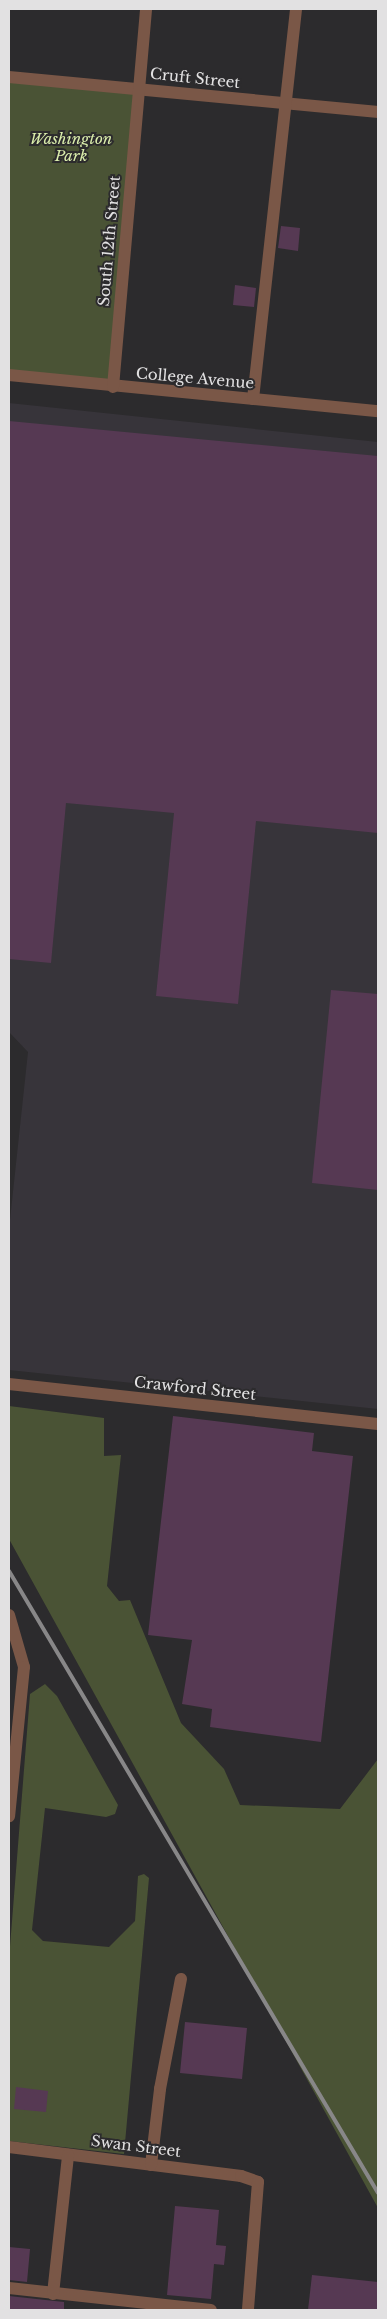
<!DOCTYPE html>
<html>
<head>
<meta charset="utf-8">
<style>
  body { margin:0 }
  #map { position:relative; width:387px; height:2319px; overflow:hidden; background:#2c2b2d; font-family:"Libre Baskerville",serif }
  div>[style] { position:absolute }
  .built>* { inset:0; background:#37343a }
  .green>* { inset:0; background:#4a5335 }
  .building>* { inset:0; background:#563953 }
  .minor>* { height:12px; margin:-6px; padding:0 6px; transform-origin:6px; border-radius:6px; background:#7a5747 }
  .rail>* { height:4px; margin:-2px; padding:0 2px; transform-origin:2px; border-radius:2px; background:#888788 }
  span { translate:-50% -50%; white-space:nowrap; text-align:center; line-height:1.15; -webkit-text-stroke:4px #2c2b2d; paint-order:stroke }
  .street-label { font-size:15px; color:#e2e1e2 }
  .park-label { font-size:15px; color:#dbeeac; font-style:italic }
  .frame { position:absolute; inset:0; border:10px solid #e2e1e2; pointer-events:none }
</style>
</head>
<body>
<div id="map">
  <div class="built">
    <div style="clip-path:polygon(9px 403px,378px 442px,378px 1409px,9px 1370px,9px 1229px,28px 1052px,9px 1032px)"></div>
  </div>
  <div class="green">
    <div style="clip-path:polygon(9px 77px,138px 88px,113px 387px,9px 375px)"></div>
    <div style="clip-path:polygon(9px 1406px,104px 1418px,104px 1456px,121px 1455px,107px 1586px,119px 1601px,130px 1600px,181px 1723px,224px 1769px,240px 1805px,340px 1809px,378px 1759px,378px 2208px,9px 1539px)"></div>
    <div style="clip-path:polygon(45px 1684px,57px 1696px,118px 1805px,115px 1814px,106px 1817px,45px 1808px,32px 1930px,43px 1941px,109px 1947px,135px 1921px,138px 1876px,144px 1874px,149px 1878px,124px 2154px,9px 2141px,9px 1959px,30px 1694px)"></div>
  </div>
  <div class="building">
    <div style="clip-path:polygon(281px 226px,300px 228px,298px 251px,278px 248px)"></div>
    <div style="clip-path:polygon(235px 285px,256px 288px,254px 307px,233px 305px)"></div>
    <div style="clip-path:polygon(9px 421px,378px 456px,378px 833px,256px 821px,238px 1004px,156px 996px,174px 813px,66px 803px,51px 963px,9px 959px)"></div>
    <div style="clip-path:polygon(331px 990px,378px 994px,378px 1190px,312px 1183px)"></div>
    <div style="clip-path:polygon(173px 1416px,314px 1433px,312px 1451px,353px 1456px,321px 1742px,210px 1727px,212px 1709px,182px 1704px,192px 1640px,148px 1635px)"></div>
    <div style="clip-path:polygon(185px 2022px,247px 2028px,242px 2079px,180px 2073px)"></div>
    <div style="clip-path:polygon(16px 2087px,48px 2091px,46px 2112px,14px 2109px)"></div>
    <div style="clip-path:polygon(175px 2206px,219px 2210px,216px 2245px,226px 2246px,224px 2265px,214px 2264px,211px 2299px,167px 2295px)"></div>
    <div style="clip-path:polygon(9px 2247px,30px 2249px,27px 2282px,9px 2280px)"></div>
    <div style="clip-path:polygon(312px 2275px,378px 2282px,378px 2310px,308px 2310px)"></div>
    <div style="clip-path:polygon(9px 2296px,64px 2302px,64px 2310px,9px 2310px)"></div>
  </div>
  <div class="minor">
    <div style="left:9px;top:77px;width:371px;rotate:5.4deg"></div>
    <div style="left:9px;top:375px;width:371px;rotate:5.6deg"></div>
    <div style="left:113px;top:387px;width:379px;rotate:-85deg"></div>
    <div style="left:253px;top:399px;width:392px;rotate:-83.7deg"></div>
    <div style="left:9px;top:1384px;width:371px;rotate:6.2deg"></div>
    <div style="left:9px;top:1615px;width:54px;rotate:73.9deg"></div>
    <div style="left:24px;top:1667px;width:150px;rotate:95.7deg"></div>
    <div style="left:9px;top:2147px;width:234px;rotate:7.1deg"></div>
    <div style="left:241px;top:2176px;width:18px;rotate:19deg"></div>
    <div style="left:258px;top:2182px;width:128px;rotate:94.5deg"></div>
    <div style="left:151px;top:2165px;width:77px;rotate:-83.2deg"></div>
    <div style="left:160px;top:2089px;width:112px;rotate:-79.2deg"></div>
    <div style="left:9px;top:2288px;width:203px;rotate:6.2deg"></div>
    <div style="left:53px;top:2294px;width:140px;rotate:-83.8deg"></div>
  </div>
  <div class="rail">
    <div style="left:9px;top:1571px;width:723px;rotate:59.32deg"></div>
  </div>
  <div class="street-label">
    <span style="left:195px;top:78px;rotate:6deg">Cruft Street</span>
    <span style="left:109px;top:241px;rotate:-85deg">South 12th Street</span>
    <span style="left:195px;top:378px;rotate:5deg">College Avenue</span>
    <span style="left:195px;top:1388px;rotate:6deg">Crawford Street</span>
    <span style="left:136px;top:2146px;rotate:7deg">Swan Street</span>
  </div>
  <div class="park-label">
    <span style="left:71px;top:147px">Washington<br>Park</span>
  </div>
  <div class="frame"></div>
</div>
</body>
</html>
